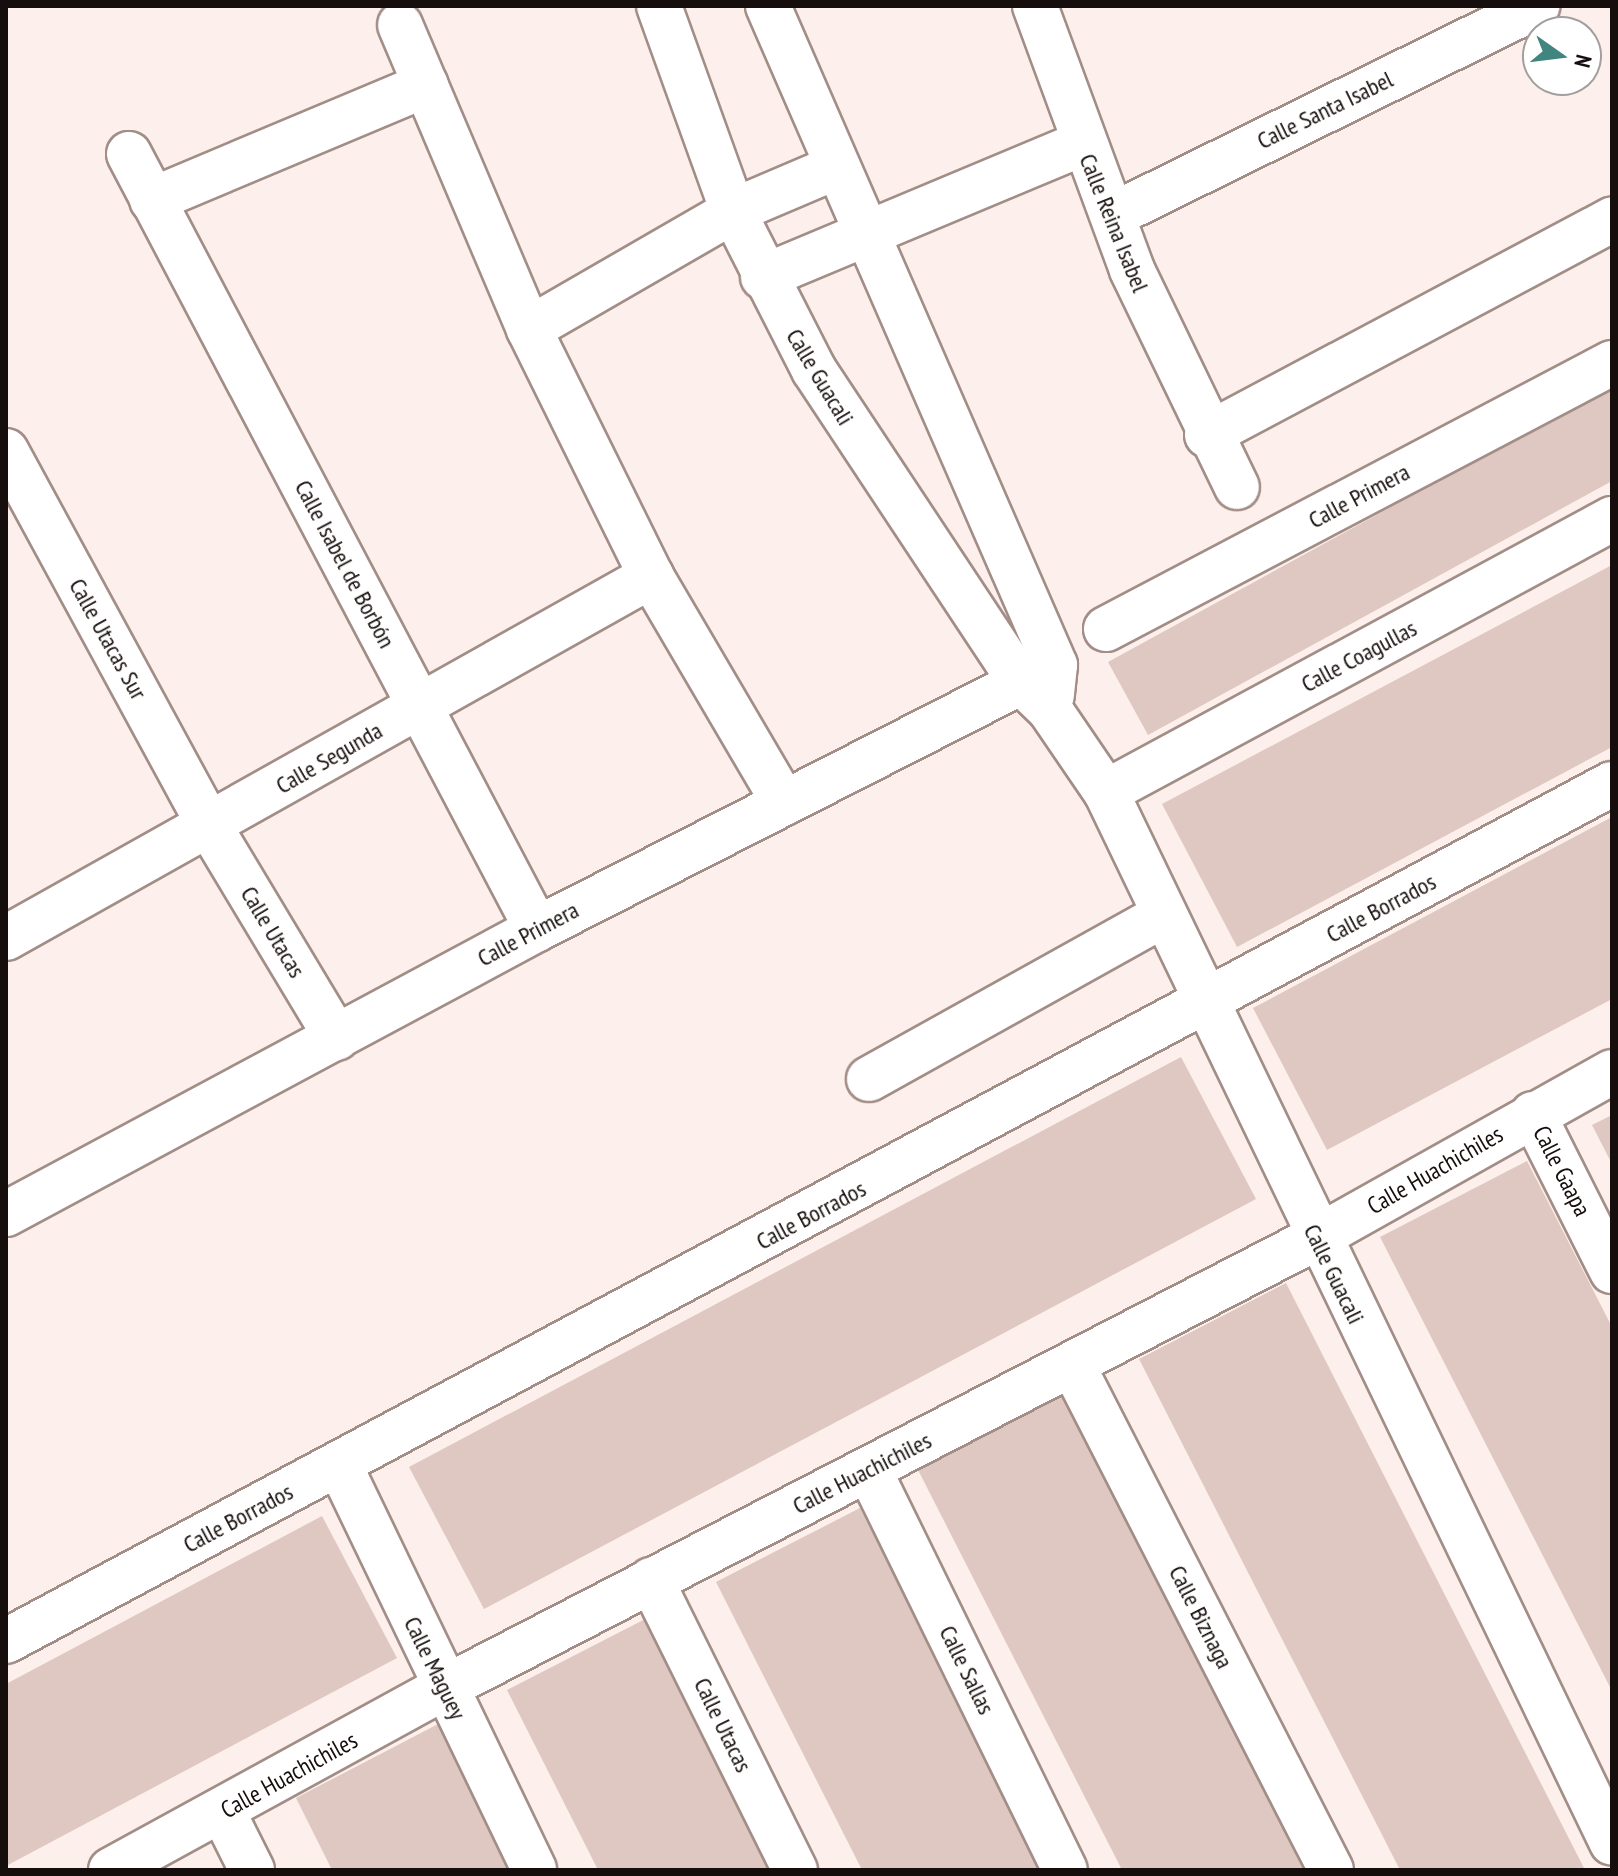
<!DOCTYPE html>
<html>
<head>
<meta charset="utf-8">
<style>
  body { margin:0 }
  #map { position:relative; width:1618px; height:1876px; overflow:hidden; background:#fdefeb; font-family:"PT Sans Narrow",sans-serif }
  div>[style] { position:absolute }
  .building>* { inset:0; background:#dec8c1 }
  .roads { filter:drop-shadow(2px 0 #a28d87) drop-shadow(-2px 0 #a28d87) drop-shadow(0 2px #a28d87) drop-shadow(0 -2px #a28d87) }
  .minor>* { height:44px; margin:-22px; padding:0 22px; transform-origin:22px; border-radius:22px; background:#fff }
  span { translate:-50% -50%; white-space:nowrap; text-align:center; line-height:1.15; -webkit-text-stroke:6px #fff; paint-order:stroke }
  .street-label { font-size:24px; color:#160e0c }
  .frame { position:absolute; inset:0; border:8px solid #160e0c; pointer-events:none }
  .north { position:absolute; left:1522px; top:16px; width:80px; height:80px; box-sizing:border-box; background:#fff; border:2px solid #a29f9e; border-radius:50%; rotate:104deg; font-size:22px; font-weight:700; line-height:32px; text-align:center; color:#160e0c }
  .north::after { content:''; display:block; margin:auto; width:28px; height:36px; background:#40867f; clip-path:polygon(50% 0,100% 100%,50% 72%,0 100%) }
</style>
</head>
<body>
<div id="map">
  <div class="building">
    <div style="clip-path:polygon(1612px 386px,1612px 481px,1148px 735px,1108px 662px)"></div>
    <div style="clip-path:polygon(1612px 565px,1612px 747px,1237px 947px,1162px 804px)"></div>
    <div style="clip-path:polygon(1612px 817px,1612px 999px,1327px 1150px,1253px 1008px)"></div>
    <div style="clip-path:polygon(1181px 1057px,1256px 1199px,484px 1609px,409px 1467px)"></div>
    <div style="clip-path:polygon(1612px 1115px,1612px 1164px,1592px 1125px)"></div>
    <div style="clip-path:polygon(1527px 1161px,1612px 1327px,1612px 1691px,1380px 1237px)"></div>
    <div style="clip-path:polygon(1286px 1283px,1585px 1870px,1400px 1870px,1139px 1359px)"></div>
    <div style="clip-path:polygon(1062px 1388px,1307px 1870px,1122px 1870px,915px 1464px)"></div>
    <div style="clip-path:polygon(860px 1508px,1044px 1870px,862px 1870px,716px 1582px)"></div>
    <div style="clip-path:polygon(322px 1516px,397px 1658px,6px 1866px,6px 1684px)"></div>
    <div style="clip-path:polygon(651px 1616px,780px 1870px,598px 1870px,507px 1690px)"></div>
    <div style="clip-path:polygon(440px 1723px,515px 1870px,332px 1870px,296px 1798px)"></div>
  </div>
  <div class="roads">
    <div class="minor">
      <div style="left:659px;top:6px;width:218px;rotate:70.2deg"></div>
      <div style="left:733px;top:211px;width:178px;rotate:63deg"></div>
      <div style="left:814px;top:370px;width:373px;rotate:56.5deg"></div>
      <div style="left:1020px;top:681px;width:42px;rotate:44deg"></div>
      <div style="left:1050px;top:710px;width:99px;rotate:55.7deg"></div>
      <div style="left:1106px;top:792px;width:1166px;rotate:64.29deg"></div>
      <div style="left:768px;top:6px;width:719px;rotate:66.47deg"></div>
      <div style="left:1055px;top:665px;width:31px;rotate:96deg"></div>
      <div style="left:1035px;top:6px;width:281px;rotate:69.8deg"></div>
      <div style="left:1132px;top:270px;width:241px;rotate:64.2deg"></div>
      <div style="left:400px;top:25px;width:330px;rotate:67deg"></div>
      <div style="left:529px;top:329px;width:275px;rotate:63.7deg"></div>
      <div style="left:651px;top:576px;width:263px;rotate:59.6deg"></div>
      <div style="left:129px;top:154px;width:876px;rotate:62.24deg"></div>
      <div style="left:152px;top:200px;width:297px;rotate:-22.8deg"></div>
      <div style="left:1113px;top:215px;width:473px;rotate:-26.2deg"></div>
      <div style="left:763px;top:277px;width:347px;rotate:-22.7deg"></div>
      <div style="left:529px;top:329px;width:236px;rotate:-30deg"></div>
      <div style="left:733px;top:211px;width:112px;rotate:-23.1deg"></div>
      <div style="left:1207px;top:435px;width:459px;rotate:-28deg"></div>
      <div style="left:6px;top:451px;width:428px;rotate:61.5deg"></div>
      <div style="left:210px;top:827px;width:246px;rotate:59deg"></div>
      <div style="left:1106px;top:629px;width:572px;rotate:-27.73deg"></div>
      <div style="left:1106px;top:792px;width:575px;rotate:-28.35deg"></div>
      <div style="left:6px;top:938px;width:740px;rotate:-29.3deg"></div>
      <div style="left:869px;top:1079px;width:335px;rotate:-29.1deg"></div>
      <div style="left:1533px;top:1114px;width:176px;rotate:63.3deg"></div>
      <div style="left:6px;top:1214px;width:603px;rotate:-28.22deg"></div>
      <div style="left:537px;top:929px;width:581px;rotate:-27.01deg"></div>
      <div style="left:1072px;top:1364px;width:568px;rotate:62.89deg"></div>
      <div style="left:339px;top:1464px;width:450px;rotate:64.3deg"></div>
      <div style="left:869px;top:1470px;width:445px;rotate:63.9deg"></div>
      <div style="left:651px;top:1580px;width:324px;rotate:63.6deg"></div>
      <div style="left:6px;top:1641px;width:1820px;rotate:-28.09deg"></div>
      <div style="left:223px;top:1812px;width:65px;rotate:63.4deg"></div>
      <div style="left:111px;top:1870px;width:379px;rotate:-28.7deg"></div>
      <div style="left:444px;top:1688px;width:981px;rotate:-27.3deg"></div>
      <div style="left:1316px;top:1238px;width:339px;rotate:-29.3deg"></div>
    </div>
  </div>
  <div class="street-label">
    <span style="left:1325px;top:110px;rotate:-26deg">Calle Santa Isabel</span>
    <span style="left:1114px;top:223px;rotate:68deg">Calle Reina Isabel</span>
    <span style="left:820px;top:377px;rotate:59deg">Calle Guacali</span>
    <span style="left:1359px;top:496px;rotate:-28deg">Calle Primera</span>
    <span style="left:345px;top:564px;rotate:62deg">Calle Isabel de Borbón</span>
    <span style="left:108px;top:639px;rotate:61deg">Calle Utacas Sur</span>
    <span style="left:1359px;top:656px;rotate:-28deg">Calle Coagullas</span>
    <span style="left:329px;top:758px;rotate:-30deg">Calle Segunda</span>
    <span style="left:1381px;top:908px;rotate:-28deg">Calle Borrados</span>
    <span style="left:273px;top:932px;rotate:59deg">Calle Utacas</span>
    <span style="left:528px;top:934px;rotate:-28deg">Calle Primera</span>
    <span style="left:1435px;top:1170px;rotate:-30deg">Calle Huachichiles</span>
    <span style="left:1562px;top:1171px;rotate:63deg">Calle Gaapa</span>
    <span style="left:811px;top:1215px;rotate:-28deg">Calle Borrados</span>
    <span style="left:1334px;top:1274px;rotate:64deg">Calle Guacali</span>
    <span style="left:862px;top:1473px;rotate:-27deg">Calle Huachichiles</span>
    <span style="left:238px;top:1518px;rotate:-28deg">Calle Borrados</span>
    <span style="left:1201px;top:1617px;rotate:63deg">Calle Biznaga</span>
    <span style="left:435px;top:1668px;rotate:64deg">Calle Maguey</span>
    <span style="left:967px;top:1670px;rotate:64deg">Calle Sallas</span>
    <span style="left:723px;top:1725px;rotate:64deg">Calle Utacas</span>
    <span style="left:289px;top:1775px;rotate:-29deg">Calle Huachichiles</span>
  </div>
  <div class="frame"></div>
  <div class="north">N</div>
</div>
</body>
</html>
